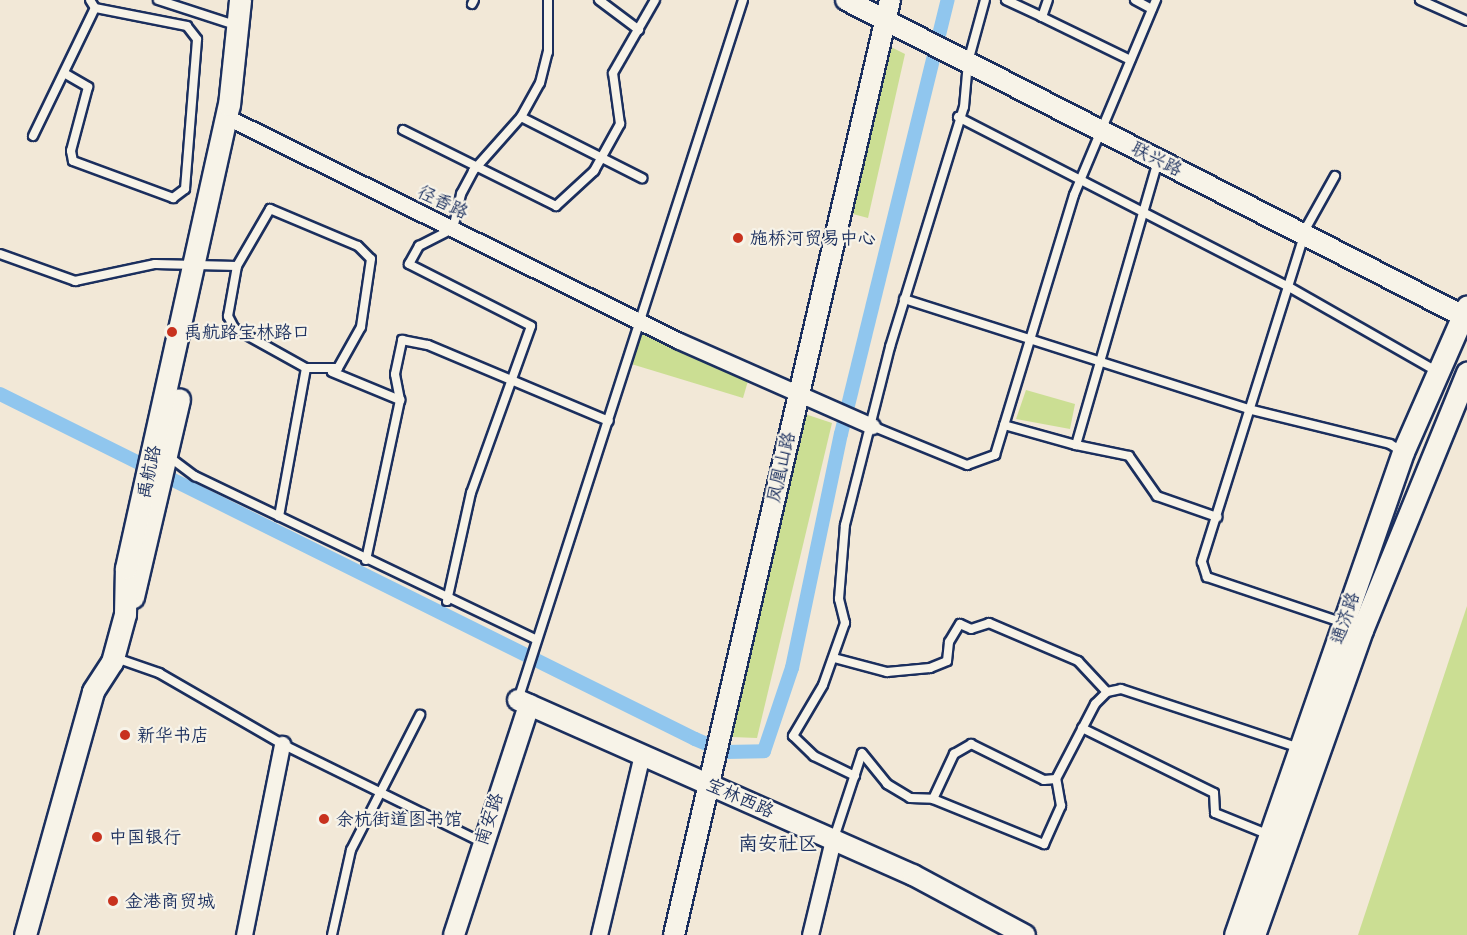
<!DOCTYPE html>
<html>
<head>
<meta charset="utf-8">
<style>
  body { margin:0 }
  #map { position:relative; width:1467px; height:935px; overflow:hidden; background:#f2e8d7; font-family:"Patrick Hand","LXGW WenKai TC",sans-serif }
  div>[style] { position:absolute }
  .green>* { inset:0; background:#cbde93 }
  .canal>* { height:14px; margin:-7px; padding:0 7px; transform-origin:7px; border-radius:7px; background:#90c6ee }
  .roads { filter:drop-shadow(2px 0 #1b2f5e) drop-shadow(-2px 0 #1b2f5e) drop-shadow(0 2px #1b2f5e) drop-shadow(0 -2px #1b2f5e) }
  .service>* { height:8px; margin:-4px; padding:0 4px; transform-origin:4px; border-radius:4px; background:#f7f3e8 }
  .minor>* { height:15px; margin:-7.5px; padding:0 7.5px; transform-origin:7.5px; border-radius:7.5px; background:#f7f3e8 }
  .tertiary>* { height:20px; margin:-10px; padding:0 10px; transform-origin:10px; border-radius:10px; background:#f7f3e8 }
  .secondary>* { height:21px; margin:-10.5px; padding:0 10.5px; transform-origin:10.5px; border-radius:10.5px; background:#f7f3e8 }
  .dots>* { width:16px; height:16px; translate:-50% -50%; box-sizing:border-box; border:3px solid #f7f3e8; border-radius:50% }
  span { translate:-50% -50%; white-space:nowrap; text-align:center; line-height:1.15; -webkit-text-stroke:4.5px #f7f3e8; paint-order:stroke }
  .street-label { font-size:18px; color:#1b2f5e }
  .poi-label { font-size:18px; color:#1b2f5e }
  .left { translate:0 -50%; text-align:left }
  .neighbourhood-label { font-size:20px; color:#1b2f5e }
</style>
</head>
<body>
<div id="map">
  <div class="green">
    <div style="clip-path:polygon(889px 46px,905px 54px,868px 218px,853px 214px)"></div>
    <div style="clip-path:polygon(638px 331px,748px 381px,743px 398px,628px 363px)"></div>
    <div style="clip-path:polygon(1026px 390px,1075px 404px,1070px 429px,1016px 419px)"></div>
    <div style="clip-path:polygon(805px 414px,832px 423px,757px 738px,732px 737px)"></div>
    <div style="clip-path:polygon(1467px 606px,1467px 935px,1358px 935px)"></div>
  </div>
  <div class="canal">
    <div style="left:0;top:394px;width:776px;rotate:26.4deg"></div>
    <div style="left:695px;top:739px;width:33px;rotate:23deg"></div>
    <div style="left:725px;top:752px;width:39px;rotate:-1deg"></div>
    <div style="left:764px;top:751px;width:88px;rotate:-71.4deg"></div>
    <div style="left:792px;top:668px;width:239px;rotate:-78.2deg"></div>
    <div style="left:841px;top:434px;width:447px;rotate:-76.2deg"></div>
  </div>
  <div class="roads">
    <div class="service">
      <div style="left:158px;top:0;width:81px;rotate:18deg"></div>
      <div style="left:599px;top:0;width:50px;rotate:36.9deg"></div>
      <div style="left:1006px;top:0;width:40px;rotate:25deg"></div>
      <div style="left:1042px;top:17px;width:18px;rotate:-71deg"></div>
      <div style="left:1135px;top:0;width:19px;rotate:28deg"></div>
      <div style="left:1420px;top:0;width:51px;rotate:24.1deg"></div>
      <div style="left:472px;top:4px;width:4px;rotate:-63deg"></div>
      <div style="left:1042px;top:17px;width:98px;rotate:26deg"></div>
      <div style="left:64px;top:73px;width:28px;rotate:30deg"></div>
      <div style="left:88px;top:87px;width:66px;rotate:104.9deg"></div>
      <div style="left:71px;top:151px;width:10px;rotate:79deg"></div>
      <div style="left:73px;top:161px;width:107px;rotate:20.3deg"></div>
      <div style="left:173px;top:198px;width:15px;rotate:-37deg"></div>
      <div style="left:185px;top:189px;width:150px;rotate:-85.4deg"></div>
      <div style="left:197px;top:39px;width:16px;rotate:-128deg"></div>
      <div style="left:187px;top:26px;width:94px;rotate:-168.9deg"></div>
      <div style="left:521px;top:117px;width:136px;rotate:26.8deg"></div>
      <div style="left:958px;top:117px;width:372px;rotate:27.2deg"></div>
      <div style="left:1289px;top:287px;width:169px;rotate:29.7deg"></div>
      <div style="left:403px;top:130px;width:171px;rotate:26.4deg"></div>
      <div style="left:556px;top:206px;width:52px;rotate:-42.6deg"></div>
      <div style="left:594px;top:171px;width:54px;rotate:-61deg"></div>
      <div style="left:620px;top:124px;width:51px;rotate:-97.8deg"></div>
      <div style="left:613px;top:73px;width:84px;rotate:-60.1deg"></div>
      <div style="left:33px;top:136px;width:142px;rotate:-64.2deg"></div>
      <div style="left:95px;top:8px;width:9px;rotate:-122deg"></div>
      <div style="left:1335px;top:176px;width:57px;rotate:119.2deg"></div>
      <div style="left:1307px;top:226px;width:352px;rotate:107.4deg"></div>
      <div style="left:1202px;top:562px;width:16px;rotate:72deg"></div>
      <div style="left:1207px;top:577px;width:141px;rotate:18.6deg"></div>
      <div style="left:0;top:254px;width:80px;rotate:19.8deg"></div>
      <div style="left:75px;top:281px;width:82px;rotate:-12deg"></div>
      <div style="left:155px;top:264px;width:82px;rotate:1.4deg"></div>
      <div style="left:237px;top:266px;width:66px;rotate:-59.9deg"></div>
      <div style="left:270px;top:209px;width:95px;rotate:22.8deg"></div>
      <div style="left:358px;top:246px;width:18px;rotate:45deg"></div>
      <div style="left:371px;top:259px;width:69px;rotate:98.4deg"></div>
      <div style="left:361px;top:327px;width:47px;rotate:119.3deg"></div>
      <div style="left:338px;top:368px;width:32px;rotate:180deg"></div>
      <div style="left:306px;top:368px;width:151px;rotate:100.3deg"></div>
      <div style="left:237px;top:266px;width:51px;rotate:100.2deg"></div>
      <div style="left:228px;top:316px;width:13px;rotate:63deg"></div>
      <div style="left:234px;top:328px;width:82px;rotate:29.1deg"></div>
      <div style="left:904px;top:299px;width:361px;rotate:17.7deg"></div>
      <div style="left:1248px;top:409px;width:146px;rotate:13.8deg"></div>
      <div style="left:1390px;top:444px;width:13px;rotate:32deg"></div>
      <div style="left:332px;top:372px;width:74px;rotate:22.4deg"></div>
      <div style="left:1004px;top:425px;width:75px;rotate:15.5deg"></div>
      <div style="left:1076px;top:445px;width:296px;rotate:-73.9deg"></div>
      <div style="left:872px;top:426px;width:103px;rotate:22.3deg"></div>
      <div style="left:967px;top:465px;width:30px;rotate:-20deg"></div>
      <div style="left:995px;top:455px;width:272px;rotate:-73.1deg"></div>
      <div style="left:1074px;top:195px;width:212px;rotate:-67.2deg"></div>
      <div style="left:1076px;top:445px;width:54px;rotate:11.7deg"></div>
      <div style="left:1129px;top:456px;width:49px;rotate:55deg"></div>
      <div style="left:1157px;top:496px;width:64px;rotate:19.3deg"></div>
      <div style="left:168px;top:456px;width:34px;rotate:37deg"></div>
      <div style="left:195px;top:476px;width:379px;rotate:25.6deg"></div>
      <div style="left:366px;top:560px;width:164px;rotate:-78deg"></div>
      <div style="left:400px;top:400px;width:26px;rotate:-101deg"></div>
      <div style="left:395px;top:374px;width:35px;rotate:-78deg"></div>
      <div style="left:402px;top:340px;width:26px;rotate:11deg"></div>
      <div style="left:428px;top:345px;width:196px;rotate:22.8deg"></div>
      <div style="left:447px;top:601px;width:111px;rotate:-77.5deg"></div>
      <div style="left:471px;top:493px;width:177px;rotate:-70.2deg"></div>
      <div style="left:531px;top:326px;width:137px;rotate:-153.1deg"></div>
      <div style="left:409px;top:264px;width:21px;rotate:-61deg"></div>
      <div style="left:419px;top:246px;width:38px;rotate:-27deg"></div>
      <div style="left:453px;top:229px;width:36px;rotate:-77deg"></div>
      <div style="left:461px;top:194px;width:26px;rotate:-62deg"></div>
      <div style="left:473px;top:171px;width:72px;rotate:-48.4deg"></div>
      <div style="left:521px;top:117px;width:39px;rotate:-61deg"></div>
      <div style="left:540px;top:83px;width:32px;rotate:-76deg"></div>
      <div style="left:548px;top:52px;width:52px;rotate:-90deg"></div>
      <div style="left:116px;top:658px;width:46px;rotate:19.2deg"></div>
      <div style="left:159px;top:673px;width:142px;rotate:30deg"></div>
      <div style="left:282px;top:744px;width:222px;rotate:26.2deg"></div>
      <div style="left:834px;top:658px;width:55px;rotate:14.8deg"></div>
      <div style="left:887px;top:672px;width:43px;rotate:-5.3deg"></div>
      <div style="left:930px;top:668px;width:18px;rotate:-22deg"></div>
      <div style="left:947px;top:661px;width:19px;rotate:-84deg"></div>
      <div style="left:949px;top:642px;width:21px;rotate:-59deg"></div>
      <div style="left:960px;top:624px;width:12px;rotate:24deg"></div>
      <div style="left:971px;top:629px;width:19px;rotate:-18deg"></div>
      <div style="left:989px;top:623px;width:97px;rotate:23.1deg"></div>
      <div style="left:1078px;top:661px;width:42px;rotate:46.9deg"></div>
      <div style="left:518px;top:700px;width:735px;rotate:-72.18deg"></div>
      <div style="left:1082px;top:728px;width:147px;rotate:26.2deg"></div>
      <div style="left:1214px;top:793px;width:20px;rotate:87deg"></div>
      <div style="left:1215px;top:813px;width:56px;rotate:22deg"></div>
      <div style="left:855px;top:776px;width:46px;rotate:-154deg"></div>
      <div style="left:814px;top:756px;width:29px;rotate:-136deg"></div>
      <div style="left:793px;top:736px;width:59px;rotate:-59.5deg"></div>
      <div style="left:823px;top:685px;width:66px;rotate:-70.5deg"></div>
      <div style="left:845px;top:623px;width:25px;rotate:-104deg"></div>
      <div style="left:839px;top:599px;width:74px;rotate:-85.4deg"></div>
      <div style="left:845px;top:525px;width:184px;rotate:-75.8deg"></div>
      <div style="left:890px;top:347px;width:251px;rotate:-72.9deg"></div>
      <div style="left:964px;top:107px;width:45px;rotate:-84.9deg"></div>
      <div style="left:968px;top:62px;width:64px;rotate:-74.7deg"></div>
      <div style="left:933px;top:799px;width:120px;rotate:22.1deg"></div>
      <div style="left:1044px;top:844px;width:42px;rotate:-65.9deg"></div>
      <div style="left:1061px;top:806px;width:27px;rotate:-100deg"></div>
      <div style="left:834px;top:838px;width:89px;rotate:-71.8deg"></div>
      <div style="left:862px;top:753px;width:40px;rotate:51deg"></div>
      <div style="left:887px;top:784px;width:27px;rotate:31deg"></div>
      <div style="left:910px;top:798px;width:23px;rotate:2deg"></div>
      <div style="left:933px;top:799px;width:50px;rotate:-65deg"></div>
      <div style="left:954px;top:754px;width:20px;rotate:-30deg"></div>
      <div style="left:971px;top:744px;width:81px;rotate:26.3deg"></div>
      <div style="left:1044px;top:780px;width:12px;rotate:-5deg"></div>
      <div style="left:1056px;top:779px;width:85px;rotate:-62.5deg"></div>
      <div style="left:1095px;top:704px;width:17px;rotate:-45deg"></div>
      <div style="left:1107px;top:692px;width:14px;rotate:-12deg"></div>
      <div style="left:1121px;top:689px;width:188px;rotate:18.3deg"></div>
      <div style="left:332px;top:935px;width:87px;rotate:-77.4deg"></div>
      <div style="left:351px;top:850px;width:152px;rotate:-62.9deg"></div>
    </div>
    <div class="minor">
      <div style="left:227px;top:117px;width:504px;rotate:26.36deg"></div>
      <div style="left:679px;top:341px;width:211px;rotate:23.8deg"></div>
      <div style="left:244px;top:935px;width:195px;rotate:-78.7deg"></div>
      <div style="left:599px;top:935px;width:186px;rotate:-76.6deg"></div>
      <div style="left:810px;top:935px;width:98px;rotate:-76.4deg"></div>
    </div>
    <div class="tertiary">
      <div style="left:846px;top:0;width:698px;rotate:27.12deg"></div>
      <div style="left:518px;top:700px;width:432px;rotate:23.9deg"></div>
      <div style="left:913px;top:875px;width:127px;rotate:28.2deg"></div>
      <div style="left:454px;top:935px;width:242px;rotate:-71.9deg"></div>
      <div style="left:674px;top:935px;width:960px;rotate:-76.99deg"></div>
    </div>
    <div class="secondary">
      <div style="left:133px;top:597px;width:203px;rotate:-76.9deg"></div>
      <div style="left:25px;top:935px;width:253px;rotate:-74.4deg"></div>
      <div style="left:93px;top:691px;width:35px;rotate:-57deg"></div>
      <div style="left:112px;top:662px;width:50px;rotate:-74.8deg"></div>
      <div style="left:125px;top:614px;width:46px;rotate:-88.8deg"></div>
      <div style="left:126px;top:568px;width:474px;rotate:-77.5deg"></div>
      <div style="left:229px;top:105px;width:106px;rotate:-84deg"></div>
      <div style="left:1235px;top:935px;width:511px;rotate:-70.82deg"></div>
      <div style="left:1403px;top:452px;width:159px;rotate:-66.3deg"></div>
      <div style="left:1254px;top:935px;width:324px;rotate:-70.5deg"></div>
      <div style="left:1362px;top:630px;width:278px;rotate:-67.8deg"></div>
    </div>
  </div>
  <div class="dots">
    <div style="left:738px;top:238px;background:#c8321e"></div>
    <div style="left:172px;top:332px;background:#c8321e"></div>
    <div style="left:125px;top:735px;background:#c8321e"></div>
    <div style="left:324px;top:819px;background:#c8321e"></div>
    <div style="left:97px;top:837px;background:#c8321e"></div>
    <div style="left:113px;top:901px;background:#c8321e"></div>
  </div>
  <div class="street-label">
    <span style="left:1157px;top:159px;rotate:27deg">联兴路</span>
    <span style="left:443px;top:202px;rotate:26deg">径香路</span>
    <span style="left:781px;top:467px;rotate:-77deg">凤凰山路</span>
    <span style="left:149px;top:472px;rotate:-78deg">禹航路</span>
    <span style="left:1345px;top:618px;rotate:-71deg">通济路</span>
    <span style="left:740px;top:798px;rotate:24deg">宝林西路</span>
    <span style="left:489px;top:819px;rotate:-72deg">南安路</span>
  </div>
  <div class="poi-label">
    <span class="left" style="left:750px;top:238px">施桥河贸易中心</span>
    <span class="left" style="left:184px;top:332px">禹航路宝林路口</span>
    <span class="left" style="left:137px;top:735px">新华书店</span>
    <span class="left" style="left:336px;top:819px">余杭街道图书馆</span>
    <span class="left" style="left:109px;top:837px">中国银行</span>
    <span class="left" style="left:125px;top:901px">金港商贸城</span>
  </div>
  <div class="neighbourhood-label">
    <span style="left:778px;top:842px">南安社区</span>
  </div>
</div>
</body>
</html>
